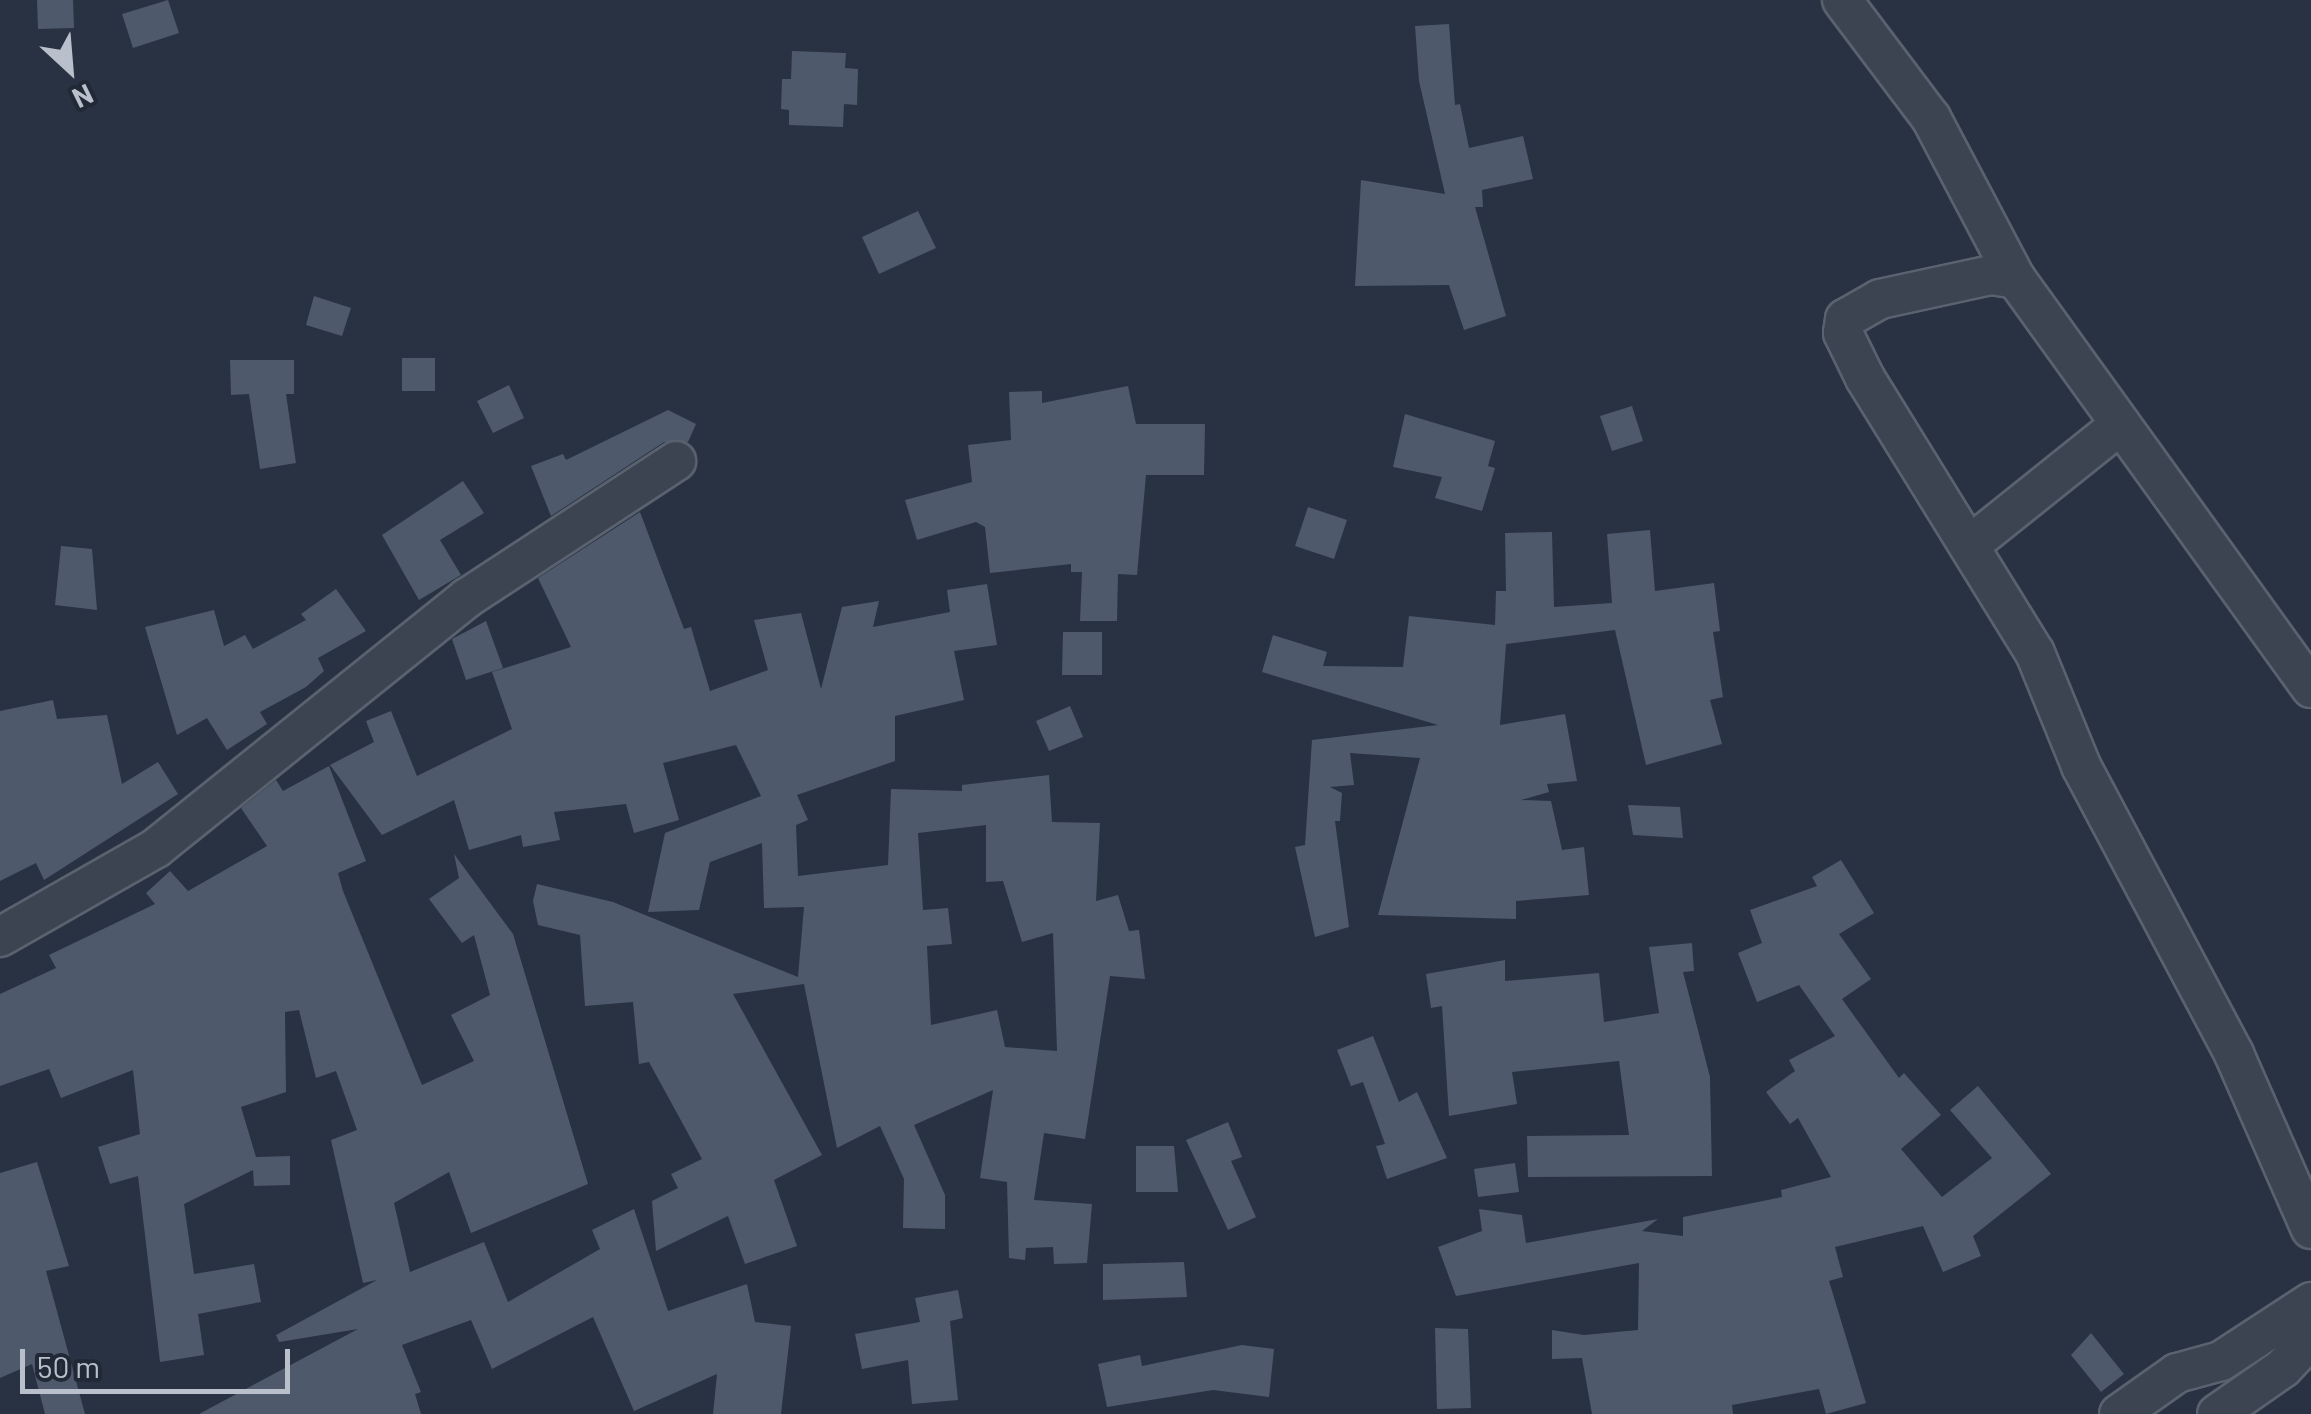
<!DOCTYPE html>
<html>
<head>
<meta charset="utf-8">
<style>
  body { margin:0 }
  #map { position:relative; width:2311px; height:1414px; overflow:hidden; background:#283242; font-family:Barlow,sans-serif }
  div>[style] { position:absolute }
  .building>* { inset:0; background:#4e596b }
  .roads { filter:drop-shadow(2px 0 #5a626f) drop-shadow(-2px 0 #5a626f) drop-shadow(0 2px #5a626f) drop-shadow(0 -2px #5a626f) }
  .minor>* { height:38px; margin:-19px; padding:0 19px; transform-origin:19px; border-radius:19px; background:#3c4452 }
  span { translate:-50% -50%; white-space:nowrap; text-align:center; line-height:1.15; -webkit-text-stroke:8px #212937; paint-order:stroke }
  .north { position:absolute; left:20px; top:20px; width:100px; height:100px; -webkit-text-stroke:8px #212937; paint-order:stroke; rotate:154deg; font-size:28px; font-weight:700; line-height:40px; text-align:center; color:#b9c0cc }
  .north::after { content:''; display:block; margin:auto; width:35px; height:45px; background:#b9c0cc; clip-path:polygon(50% 0,100% 100%,50% 72%,0 100%) }
  .scale { position:absolute; left:20px; top:1349px; width:270px; height:45px; box-sizing:border-box; border:5px solid #b9c0cc; border-top:0; padding-left:12px; font-size:30px; line-height:35px; white-space:nowrap; color:#b9c0cc; -webkit-text-stroke:8px #212937; paint-order:stroke }
</style>
</head>
<body>
<div id="map">
  <div class="building">
    <div style="clip-path:polygon(37px 0,73px 0,74px 28px,38px 29px)"></div>
    <div style="clip-path:polygon(168px 0,179px 33px,133px 48px,122px 14px)"></div>
    <div style="clip-path:polygon(1449px 24px,1455px 105px,1460px 104px,1469px 148px,1523px 136px,1533px 179px,1482px 190px,1483px 207px,1475px 207px,1506px 316px,1464px 330px,1449px 285px,1355px 286px,1361px 180px,1445px 194px,1419px 81px,1415px 26px)"></div>
    <div style="clip-path:polygon(792px 51px,846px 53px,845px 68px,858px 69px,857px 105px,844px 104px,843px 127px,789px 125px,789px 110px,781px 109px,782px 79px,791px 79px)"></div>
    <div style="clip-path:polygon(918px 211px,936px 248px,879px 274px,862px 237px)"></div>
    <div style="clip-path:polygon(314px 296px,351px 308px,342px 336px,306px 325px)"></div>
    <div style="clip-path:polygon(402px 358px,435px 358px,435px 391px,402px 391px)"></div>
    <div style="clip-path:polygon(230px 360px,294px 360px,294px 394px,286px 394px,296px 463px,260px 469px,249px 394px,231px 395px)"></div>
    <div style="clip-path:polygon(509px 385px,524px 418px,493px 433px,477px 401px)"></div>
    <div style="clip-path:polygon(1128px 386px,1136px 424px,1205px 424px,1204px 475px,1146px 475px,1137px 575px,1118px 574px,1117px 621px,1080px 621px,1082px 572px,1071px 572px,1071px 564px,990px 573px,985px 527px,976px 522px,917px 540px,905px 500px,972px 482px,968px 445px,1011px 440px,1009px 392px,1042px 391px,1042px 403px)"></div>
    <div style="clip-path:polygon(1632px 406px,1643px 441px,1612px 451px,1600px 416px)"></div>
    <div style="clip-path:polygon(668px 410px,696px 424px,688px 442px,664px 442px,551px 516px,531px 466px,563px 454px,566px 460px)"></div>
    <div style="clip-path:polygon(1405px 414px,1495px 441px,1488px 466px,1495px 468px,1482px 511px,1435px 498px,1442px 477px,1393px 467px)"></div>
    <div style="clip-path:polygon(463px 481px,484px 513px,440px 540px,461px 575px,419px 600px,382px 535px)"></div>
    <div style="clip-path:polygon(1308px 507px,1347px 520px,1334px 559px,1295px 546px)"></div>
    <div style="clip-path:polygon(evenodd,640px 512px,684px 629px,691px 627px,710px 691px,768px 670px,754px 620px,801px 613px,821px 689px,842px 607px,879px 601px,873px 627px,950px 612px,947px 590px,987px 584px,997px 645px,954px 651px,964px 700px,895px 716px,895px 761px,797px 795px,808px 820px,796px 825px,798px 876px,888px 865px,891px 789px,962px 791px,962px 785px,1049px 775px,1052px 822px,1100px 823px,1096px 901px,1118px 895px,1129px 931px,1139px 930px,1145px 979px,1110px 976px,1085px 1139px,1044px 1133px,1034px 1200px,1092px 1204px,1087px 1263px,1054px 1264px,1053px 1247px,1026px 1248px,1025px 1260px,1009px 1258px,1007px 1182px,980px 1178px,993px 1090px,914px 1125px,945px 1195px,945px 1229px,903px 1228px,904px 1179px,880px 1126px,837px 1148px,804px 984px,733px 994px,822px 1155px,774px 1180px,797px 1246px,745px 1264px,728px 1216px,656px 1251px,652px 1201px,678px 1188px,671px 1174px,702px 1159px,649px 1062px,639px 1064px,633px 1002px,585px 1006px,580px 935px,538px 925px,533px 901px,537px 884px,613px 902px,798px 977px,804px 907px,764px 908px,762px 843px,710px 862px,699px 910px,648px 912px,665px 833px,761px 796px,736px 745px,663px 763px,679px 820px,634px 833px,626px 804px,554px 812px,560px 840px,523px 847px,521px 835px,469px 850px,454px 800px,382px 835px,330px 765px,374px 742px,366px 721px,391px 711px,417px 776px,512px 729px,492px 672px,571px 647px,538px 578px,640px 512px,986px 825px,986px 882px,1003px 881px,1022px 942px,1053px 933px,1057px 1051px,1005px 1047px,997px 1010px,931px 1025px,927px 946px,952px 944px,948px 908px,923px 910px,918px 833px,986px 825px)"></div>
    <div style="clip-path:polygon(1650px 530px,1655px 591px,1714px 583px,1720px 631px,1713px 632px,1723px 697px,1710px 700px,1722px 744px,1646px 765px,1615px 630px,1506px 644px,1500px 725px,1565px 714px,1577px 781px,1547px 784px,1549px 792px,1521px 800px,1551px 801px,1562px 850px,1584px 847px,1589px 895px,1516px 901px,1516px 919px,1378px 915px,1420px 758px,1350px 753px,1354px 785px,1330px 787px,1342px 793px,1340px 821px,1335px 821px,1349px 927px,1315px 937px,1295px 847px,1305px 845px,1312px 740px,1438px 725px,1262px 672px,1273px 635px,1327px 652px,1323px 666px,1403px 667px,1409px 616px,1495px 625px,1496px 591px,1506px 591px,1505px 533px,1552px 532px,1554px 607px,1612px 603px,1607px 534px)"></div>
    <div style="clip-path:polygon(61px 546px,92px 549px,97px 610px,55px 605px)"></div>
    <div style="clip-path:polygon(336px 589px,366px 631px,318px 658px,324px 671px,306px 687px,260px 712px,267px 724px,227px 750px,207px 718px,177px 735px,145px 627px,214px 610px,224px 646px,245px 635px,253px 649px,306px 620px,301px 614px)"></div>
    <div style="clip-path:polygon(486px 621px,503px 668px,466px 680px,452px 639px)"></div>
    <div style="clip-path:polygon(1063px 632px,1102px 632px,1102px 675px,1062px 675px)"></div>
    <div style="clip-path:polygon(53px 700px,57px 719px,107px 715px,122px 784px,158px 762px,178px 794px,44px 880px,36px 863px,0 881px,0 711px)"></div>
    <div style="clip-path:polygon(1070px 706px,1083px 737px,1049px 751px,1036px 721px)"></div>
    <div style="clip-path:polygon(329px 766px,366px 861px,338px 873px,343px 891px,422px 1085px,474px 1061px,451px 1015px,490px 995px,474px 935px,462px 943px,429px 899px,459px 878px,454px 854px,513px 934px,588px 1184px,471px 1233px,449px 1172px,394px 1203px,410px 1272px,484px 1242px,508px 1302px,600px 1249px,592px 1230px,634px 1209px,668px 1311px,747px 1284px,755px 1322px,791px 1326px,781px 1414px,713px 1414px,717px 1374px,634px 1411px,593px 1317px,492px 1369px,471px 1320px,402px 1345px,421px 1392px,415px 1394px,421px 1414px,199px 1414px,358px 1329px,279px 1342px,276px 1335px,377px 1280px,363px 1283px,331px 1140px,357px 1130px,336px 1071px,316px 1078px,299px 1010px,285px 1012px,286px 1092px,241px 1107px,256px 1157px,290px 1156px,290px 1185px,254px 1186px,253px 1170px,184px 1204px,194px 1274px,254px 1264px,261px 1302px,198px 1314px,204px 1355px,160px 1362px,138px 1176px,110px 1184px,98px 1147px,140px 1134px,133px 1070px,61px 1098px,49px 1069px,0 1086px,0 994px,56px 968px,49px 955px,155px 904px,146px 893px,170px 871px,188px 891px,267px 846px,241px 808px,276px 780px,283px 791px)"></div>
    <div style="clip-path:polygon(1628px 805px,1680px 807px,1683px 838px,1633px 835px)"></div>
    <div style="clip-path:polygon(1841px 860px,1874px 913px,1839px 934px,1871px 979px,1842px 999px,1899px 1078px,1904px 1073px,1941px 1115px,1901px 1149px,1942px 1197px,1992px 1158px,1950px 1110px,1978px 1086px,2051px 1174px,1973px 1236px,1981px 1256px,1943px 1272px,1923px 1226px,1835px 1247px,1843px 1277px,1829px 1281px,1866px 1403px,1826px 1414px,1819px 1389px,1732px 1405px,1733px 1414px,1592px 1414px,1582px 1358px,1552px 1359px,1552px 1330px,1584px 1335px,1638px 1330px,1639px 1263px,1456px 1296px,1438px 1247px,1482px 1231px,1479px 1209px,1522px 1215px,1526px 1243px,1658px 1219px,1642px 1231px,1683px 1236px,1683px 1217px,1782px 1197px,1781px 1190px,1831px 1177px,1798px 1118px,1790px 1124px,1766px 1092px,1795px 1071px,1789px 1060px,1835px 1036px,1799px 985px,1757px 1002px,1738px 953px,1762px 943px,1750px 910px,1817px 886px,1812px 877px)"></div>
    <div style="clip-path:polygon(1692px 943px,1694px 971px,1683px 972px,1710px 1077px,1712px 1176px,1528px 1177px,1527px 1136px,1629px 1135px,1619px 1061px,1512px 1072px,1517px 1104px,1449px 1116px,1442px 1006px,1431px 1008px,1426px 974px,1505px 960px,1505px 981px,1599px 973px,1604px 1022px,1659px 1013px,1649px 947px)"></div>
    <div style="clip-path:polygon(1373px 1036px,1399px 1102px,1417px 1092px,1447px 1158px,1387px 1179px,1376px 1146px,1385px 1144px,1363px 1082px,1351px 1086px,1337px 1050px)"></div>
    <div style="clip-path:polygon(1228px 1122px,1242px 1157px,1231px 1161px,1256px 1217px,1228px 1230px,1186px 1140px)"></div>
    <div style="clip-path:polygon(1136px 1146px,1174px 1146px,1178px 1192px,1136px 1192px)"></div>
    <div style="clip-path:polygon(37px 1162px,69px 1266px,46px 1271px,85px 1414px,45px 1414px,32px 1364px,0 1378px,0 1173px)"></div>
    <div style="clip-path:polygon(1515px 1163px,1519px 1192px,1478px 1197px,1474px 1169px)"></div>
    <div style="clip-path:polygon(1184px 1262px,1187px 1297px,1103px 1300px,1103px 1264px)"></div>
    <div style="clip-path:polygon(958px 1290px,963px 1318px,950px 1321px,958px 1400px,912px 1404px,908px 1360px,862px 1369px,855px 1334px,920px 1322px,915px 1298px)"></div>
    <div style="clip-path:polygon(1435px 1328px,1468px 1329px,1471px 1408px,1437px 1409px)"></div>
    <div style="clip-path:polygon(2091px 1333px,2124px 1374px,2101px 1392px,2071px 1355px)"></div>
    <div style="clip-path:polygon(1242px 1345px,1274px 1349px,1269px 1397px,1213px 1390px,1107px 1407px,1098px 1364px,1140px 1355px,1142px 1366px)"></div>
  </div>
  <div class="roads">
    <div class="minor">
      <div style="left:1842px;top:0;width:148px;rotate:53deg"></div>
      <div style="left:1931px;top:118px;width:182px;rotate:62.2deg"></div>
      <div style="left:1970px;top:545px;width:193px;rotate:-38.7deg"></div>
      <div style="left:2311px;top:688px;width:504px;rotate:-125.8deg"></div>
      <div style="left:2016px;top:279px;width:25px;rotate:-171deg"></div>
      <div style="left:1991px;top:275px;width:114px;rotate:167.8deg"></div>
      <div style="left:1880px;top:299px;width:40px;rotate:150.3deg"></div>
      <div style="left:1845px;top:319px;width:14px;rotate:98deg"></div>
      <div style="left:1843px;top:333px;width:50px;rotate:63.9deg"></div>
      <div style="left:1865px;top:378px;width:323px;rotate:58.3deg"></div>
      <div style="left:2035px;top:653px;width:122px;rotate:67.8deg"></div>
      <div style="left:2081px;top:766px;width:326px;rotate:62deg"></div>
      <div style="left:2234px;top:1054px;width:191px;rotate:66.3deg"></div>
      <div style="left:0;top:937px;width:180px;rotate:-29.7deg"></div>
      <div style="left:156px;top:848px;width:399px;rotate:-38.8deg"></div>
      <div style="left:467px;top:598px;width:250px;rotate:-33.2deg"></div>
      <div style="left:2119px;top:1414px;width:71px;rotate:-35.3deg"></div>
      <div style="left:2177px;top:1373px;width:46px;rotate:-15.3deg"></div>
      <div style="left:2221px;top:1361px;width:108px;rotate:-33.2deg"></div>
      <div style="left:2217px;top:1414px;width:80px;rotate:-34.9deg"></div>
      <div style="left:2283px;top:1368px;width:41px;rotate:-47deg"></div>
    </div>
  </div>
  <div class="north">N</div>
  <div class="scale">50 m</div>
</div>
</body>
</html>
